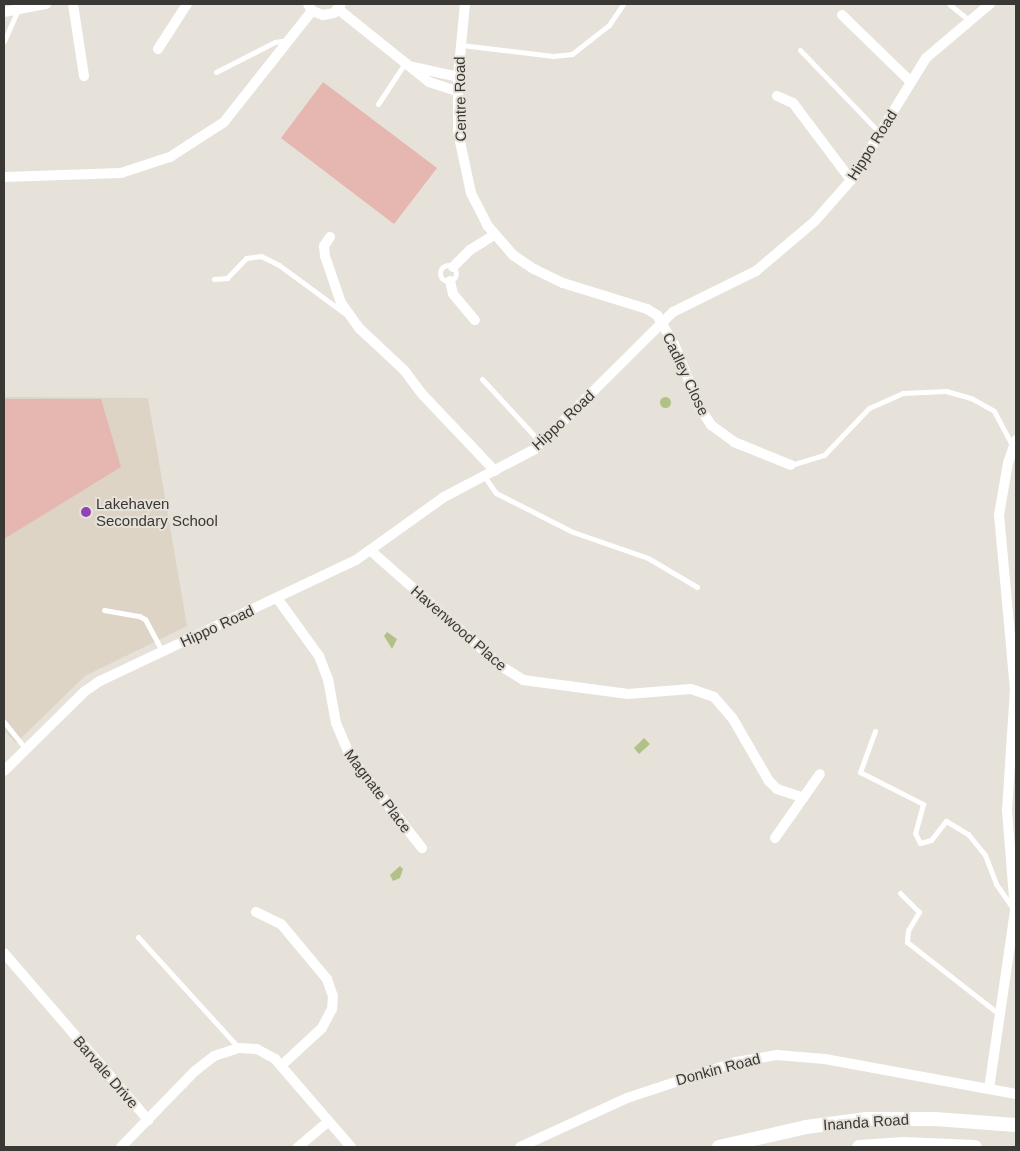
<!DOCTYPE html>
<html>
<head>
<meta charset="utf-8">
<style>
  body { margin:0 }
  #map { position:relative; width:1020px; height:1151px; overflow:hidden; background:#e6e1d9; font-family:Arial,sans-serif }
  div>[style] { position:absolute }
  .built>* { inset:0; background:#ded4c6 }
  .green>* { inset:0; background:#e6b6b1 }
  .water>* { inset:0; background:#b1c188 }
  .round { border-radius:50% }
  .lane>* { height:5px; margin:-2.5px; padding:0 2.5px; transform-origin:2.5px; border-radius:2.5px; background:#fff }
  .lane>.ring { margin:-2.5px; padding:0; box-sizing:content-box; background:none; border:5px solid #fff; border-radius:50% }
  .street>* { height:10px; margin:-5px; padding:0 5px; transform-origin:5px; border-radius:5px; background:#fff }
  .secondary>* { height:14px; margin:-7px; padding:0 7px; transform-origin:7px; border-radius:7px; background:#fff }
  .dots>* { width:14px; height:14px; translate:-50% -50%; box-sizing:border-box; border:2px solid #e6e1d9; border-radius:50% }
  span { translate:-50% -50%; white-space:nowrap; text-align:center; line-height:1.15; -webkit-text-stroke:4px #e6e1d9; paint-order:stroke }
  .street-label { font-size:15px; color:#3a3835 }
  .poi-label { font-size:15px; color:#3a3835 }
  .left { translate:0 -50%; text-align:left }
  .frame { position:absolute; inset:0; border:5px solid #3a3835; pointer-events:none }
</style>
</head>
<body>
<div id="map">
  <div class="built">
    <div style="clip-path:polygon(4px 397px,148px 398px,187px 626px,85px 676px,16px 743px,4px 730px)"></div>
  </div>
  <div class="green">
    <div style="clip-path:polygon(323px 82px,437px 168px,394px 224px,281px 138px)"></div>
    <div style="clip-path:polygon(4px 399px,101px 399px,121px 467px,4px 539px)"></div>
  </div>
  <div class="water">
    <div class="round" style="left:659.5px;top:396.5px;width:11px;height:11px"></div>
    <div style="clip-path:polygon(387px 632px,397px 639px,392px 649px,384px 636px)"></div>
    <div style="clip-path:polygon(644px 738px,650px 744px,639px 754px,634px 748px)"></div>
    <div style="clip-path:polygon(400px 866px,403px 869px,400px 878px,393px 881px,390px 875px)"></div>
  </div>
  <div class="lane">
    <div style="left:949px;top:4px;width:26px;rotate:39deg"></div>
    <div style="left:4px;top:41px;width:34px;rotate:-66deg"></div>
    <div style="left:461px;top:45px;width:93px;rotate:6.8deg"></div>
    <div style="left:553px;top:56px;width:19px;rotate:-6deg"></div>
    <div style="left:572px;top:54px;width:47px;rotate:-38.1deg"></div>
    <div style="left:609px;top:25px;width:25px;rotate:-56deg"></div>
    <div style="left:800px;top:50px;width:115px;rotate:46.1deg"></div>
    <div style="left:216px;top:72px;width:66px;rotate:-27deg"></div>
    <div style="left:275px;top:42px;width:13px;rotate:-9deg"></div>
    <div style="left:378px;top:104px;width:49px;rotate:-56.6deg"></div>
    <div class="ring" style="left:440px;top:265px;width:11px;height:11px"></div>
    <div style="left:214px;top:279px;width:13px;rotate:-4deg"></div>
    <div style="left:227px;top:278px;width:28px;rotate:-46deg"></div>
    <div style="left:246px;top:258px;width:15px;rotate:-8deg"></div>
    <div style="left:261px;top:256px;width:20px;rotate:27deg"></div>
    <div style="left:279px;top:265px;width:81px;rotate:36.4deg"></div>
    <div style="left:482px;top:379px;width:87px;rotate:47.3deg"></div>
    <div style="left:791px;top:465px;width:34px;rotate:-17deg"></div>
    <div style="left:824px;top:455px;width:65px;rotate:-46.2deg"></div>
    <div style="left:869px;top:408px;width:37px;rotate:-24deg"></div>
    <div style="left:903px;top:393px;width:43px;rotate:-2.7deg"></div>
    <div style="left:946px;top:391px;width:26px;rotate:16deg"></div>
    <div style="left:971px;top:398px;width:26px;rotate:29deg"></div>
    <div style="left:994px;top:411px;width:38px;rotate:62deg"></div>
    <div style="left:484px;top:476px;width:21px;rotate:55deg"></div>
    <div style="left:496px;top:493px;width:86px;rotate:26.9deg"></div>
    <div style="left:573px;top:532px;width:79px;rotate:19.1deg"></div>
    <div style="left:648px;top:558px;width:57px;rotate:30.6deg"></div>
    <div style="left:104px;top:610px;width:36px;rotate:10deg"></div>
    <div style="left:139px;top:616px;width:7px;rotate:27deg"></div>
    <div style="left:145px;top:619px;width:36px;rotate:62deg"></div>
    <div style="left:4px;top:722px;width:35px;rotate:51deg"></div>
    <div style="left:875px;top:731px;width:44px;rotate:110.1deg"></div>
    <div style="left:860px;top:772px;width:71px;rotate:26.9deg"></div>
    <div style="left:923px;top:804px;width:30px;rotate:105deg"></div>
    <div style="left:915px;top:833px;width:11px;rotate:63deg"></div>
    <div style="left:920px;top:843px;width:11px;rotate:-15deg"></div>
    <div style="left:931px;top:840px;width:24px;rotate:-52deg"></div>
    <div style="left:946px;top:821px;width:26px;rotate:31deg"></div>
    <div style="left:968px;top:834px;width:27px;rotate:51deg"></div>
    <div style="left:985px;top:855px;width:31px;rotate:69deg"></div>
    <div style="left:996px;top:884px;width:29px;rotate:55deg"></div>
    <div style="left:900px;top:893px;width:27px;rotate:45deg"></div>
    <div style="left:919px;top:912px;width:21px;rotate:121deg"></div>
    <div style="left:908px;top:930px;width:12px;rotate:95deg"></div>
    <div style="left:907px;top:942px;width:118px;rotate:38.1deg"></div>
    <div style="left:138px;top:937px;width:149px;rotate:47.7deg"></div>
  </div>
  <div class="street">
    <div style="left:73px;top:4px;width:73px;rotate:81.3deg"></div>
    <div style="left:308px;top:4px;width:8px;rotate:60deg"></div>
    <div style="left:312px;top:11px;width:12px;rotate:20deg"></div>
    <div style="left:323px;top:15px;width:11px;rotate:-10deg"></div>
    <div style="left:334px;top:13px;width:11px;rotate:-52deg"></div>
    <div style="left:465px;top:4px;width:73px;rotate:95.5deg"></div>
    <div style="left:458px;top:77px;width:55px;rotate:90deg"></div>
    <div style="left:458px;top:132px;width:62px;rotate:78deg"></div>
    <div style="left:471px;top:193px;width:36px;rotate:63deg"></div>
    <div style="left:487px;top:225px;width:40px;rotate:49deg"></div>
    <div style="left:513px;top:255px;width:25px;rotate:34deg"></div>
    <div style="left:534px;top:269px;width:32px;rotate:26deg"></div>
    <div style="left:563px;top:283px;width:88px;rotate:17.2deg"></div>
    <div style="left:647px;top:309px;width:12px;rotate:31deg"></div>
    <div style="left:657px;top:315px;width:34px;rotate:60deg"></div>
    <div style="left:674px;top:344px;width:69px;rotate:67.9deg"></div>
    <div style="left:700px;top:408px;width:20px;rotate:57deg"></div>
    <div style="left:711px;top:425px;width:29px;rotate:36deg"></div>
    <div style="left:734px;top:442px;width:61px;rotate:22deg"></div>
    <div style="left:338px;top:9px;width:117px;rotate:38.7deg"></div>
    <div style="left:429px;top:82px;width:29px;rotate:18deg"></div>
    <div style="left:4px;top:12px;width:43px;rotate:-10.8deg"></div>
    <div style="left:842px;top:15px;width:96px;rotate:44.2deg"></div>
    <div style="left:158px;top:49px;width:54px;rotate:-57.2deg"></div>
    <div style="left:413px;top:67px;width:46px;rotate:12.5deg"></div>
    <div style="left:777px;top:96px;width:17px;rotate:24deg"></div>
    <div style="left:793px;top:103px;width:96px;rotate:53deg"></div>
    <div style="left:4px;top:177px;width:117px;rotate:-2deg"></div>
    <div style="left:121px;top:173px;width:52px;rotate:-18.1deg"></div>
    <div style="left:170px;top:157px;width:64px;rotate:-32.9deg"></div>
    <div style="left:224px;top:122px;width:142px;rotate:-51.6deg"></div>
    <div style="left:330px;top:237px;width:11px;rotate:124deg"></div>
    <div style="left:324px;top:246px;width:10px;rotate:84deg"></div>
    <div style="left:325px;top:256px;width:50px;rotate:71.2deg"></div>
    <div style="left:341px;top:303px;width:31px;rotate:54deg"></div>
    <div style="left:359px;top:328px;width:62px;rotate:43deg"></div>
    <div style="left:404px;top:370px;width:30px;rotate:53deg"></div>
    <div style="left:422px;top:394px;width:106px;rotate:46.5deg"></div>
    <div style="left:453px;top:267px;width:24px;rotate:-45deg"></div>
    <div style="left:470px;top:250px;width:28px;rotate:-32deg"></div>
    <div style="left:450px;top:281px;width:13px;rotate:77deg"></div>
    <div style="left:453px;top:294px;width:34px;rotate:50deg"></div>
    <div style="left:370px;top:550px;width:175px;rotate:41.5deg"></div>
    <div style="left:501px;top:666px;width:26px;rotate:32deg"></div>
    <div style="left:523px;top:680px;width:106px;rotate:7.6deg"></div>
    <div style="left:628px;top:694px;width:63px;rotate:-4.5deg"></div>
    <div style="left:691px;top:689px;width:24px;rotate:19deg"></div>
    <div style="left:714px;top:697px;width:29px;rotate:49deg"></div>
    <div style="left:733px;top:719px;width:72px;rotate:59.9deg"></div>
    <div style="left:769px;top:781px;width:11px;rotate:45deg"></div>
    <div style="left:777px;top:789px;width:28px;rotate:18deg"></div>
    <div style="left:277px;top:598px;width:72px;rotate:54.1deg"></div>
    <div style="left:319px;top:656px;width:25px;rotate:69deg"></div>
    <div style="left:328px;top:679px;width:45px;rotate:79.7deg"></div>
    <div style="left:336px;top:723px;width:36px;rotate:67deg"></div>
    <div style="left:350px;top:756px;width:117px;rotate:52deg"></div>
    <div style="left:4px;top:771px;width:112px;rotate:-44.6deg"></div>
    <div style="left:84px;top:692px;width:19px;rotate:-35deg"></div>
    <div style="left:100px;top:681px;width:283px;rotate:-25.3deg"></div>
    <div style="left:356px;top:560px;width:108px;rotate:-35.6deg"></div>
    <div style="left:444px;top:497px;width:103px;rotate:-27.8deg"></div>
    <div style="left:535px;top:449px;width:194px;rotate:-44.8deg"></div>
    <div style="left:673px;top:312px;width:93px;rotate:-26.3deg"></div>
    <div style="left:756px;top:271px;width:77px;rotate:-40.3deg"></div>
    <div style="left:815px;top:221px;width:55px;rotate:-48.7deg"></div>
    <div style="left:851px;top:180px;width:143px;rotate:-58.4deg"></div>
    <div style="left:926px;top:58px;width:84px;rotate:-40.2deg"></div>
    <div style="left:775px;top:838px;width:78px;rotate:-54.9deg"></div>
    <div style="left:256px;top:912px;width:28px;rotate:26deg"></div>
    <div style="left:281px;top:924px;width:72px;rotate:50.1deg"></div>
    <div style="left:327px;top:979px;width:18px;rotate:71deg"></div>
    <div style="left:333px;top:996px;width:13px;rotate:94deg"></div>
    <div style="left:332px;top:1009px;width:21px;rotate:118deg"></div>
    <div style="left:322px;top:1028px;width:54px;rotate:137.2deg"></div>
    <div style="left:4px;top:953px;width:221px;rotate:49.2deg"></div>
    <div style="left:989px;top:1089px;width:181px;rotate:-81.7deg"></div>
    <div style="left:1015px;top:910px;width:100px;rotate:-94.6deg"></div>
    <div style="left:1007px;top:810px;width:120px;rotate:-86.2deg"></div>
    <div style="left:1015px;top:690px;width:176px;rotate:-95.2deg"></div>
    <div style="left:999px;top:515px;width:53px;rotate:-80.2deg"></div>
    <div style="left:1008px;top:463px;width:24px;rotate:-71deg"></div>
    <div style="left:121px;top:1147px;width:106px;rotate:-45.8deg"></div>
    <div style="left:195px;top:1071px;width:24px;rotate:-38deg"></div>
    <div style="left:214px;top:1056px;width:25px;rotate:-18deg"></div>
    <div style="left:238px;top:1048px;width:19px;rotate:3deg"></div>
    <div style="left:257px;top:1049px;width:21px;rotate:29deg"></div>
    <div style="left:275px;top:1059px;width:116px;rotate:49.2deg"></div>
    <div style="left:298px;top:1147px;width:40px;rotate:-40deg"></div>
    <div style="left:520px;top:1147px;width:118px;rotate:-24.6deg"></div>
    <div style="left:627px;top:1098px;width:115px;rotate:-18.3deg"></div>
    <div style="left:736px;top:1062px;width:42px;rotate:-9.7deg"></div>
    <div style="left:777px;top:1055px;width:48px;rotate:4.8deg"></div>
    <div style="left:825px;top:1059px;width:194px;rotate:10.4deg"></div>
  </div>
  <div class="secondary">
    <div style="left:719px;top:1147px;width:89px;rotate:-12.9deg"></div>
    <div style="left:806px;top:1127px;width:61px;rotate:-7.6deg"></div>
    <div style="left:866px;top:1119px;width:69px"></div>
    <div style="left:935px;top:1119px;width:81px;rotate:4.2deg"></div>
    <div style="left:859px;top:1147px;width:45px;rotate:-3.8deg"></div>
    <div style="left:904px;top:1144px;width:71px;rotate:2.4deg"></div>
  </div>
  <div class="dots">
    <div style="left:86px;top:512px;background:#9043b4"></div>
  </div>
  <div class="street-label">
    <span style="left:460px;top:99px;rotate:-91deg">Centre Road</span>
    <span style="left:872px;top:145px;rotate:-58deg">Hippo Road</span>
    <span style="left:686px;top:374px;rotate:65deg">Cadley Close</span>
    <span style="left:563px;top:420px;rotate:-43deg">Hippo Road</span>
    <span style="left:217px;top:626px;rotate:-25deg">Hippo Road</span>
    <span style="left:459px;top:628px;rotate:41deg">Havenwood Place</span>
    <span style="left:378px;top:791px;rotate:53deg">Magnate Place</span>
    <span style="left:718px;top:1069px;rotate:-15deg">Donkin Road</span>
    <span style="left:106px;top:1072px;rotate:49deg">Barvale Drive</span>
    <span style="left:866px;top:1122px;rotate:-4deg">Inanda Road</span>
  </div>
  <div class="poi-label">
    <span class="left" style="left:96px;top:512px">Lakehaven<br>Secondary School</span>
  </div>
  <div class="frame"></div>
</div>
</body>
</html>
